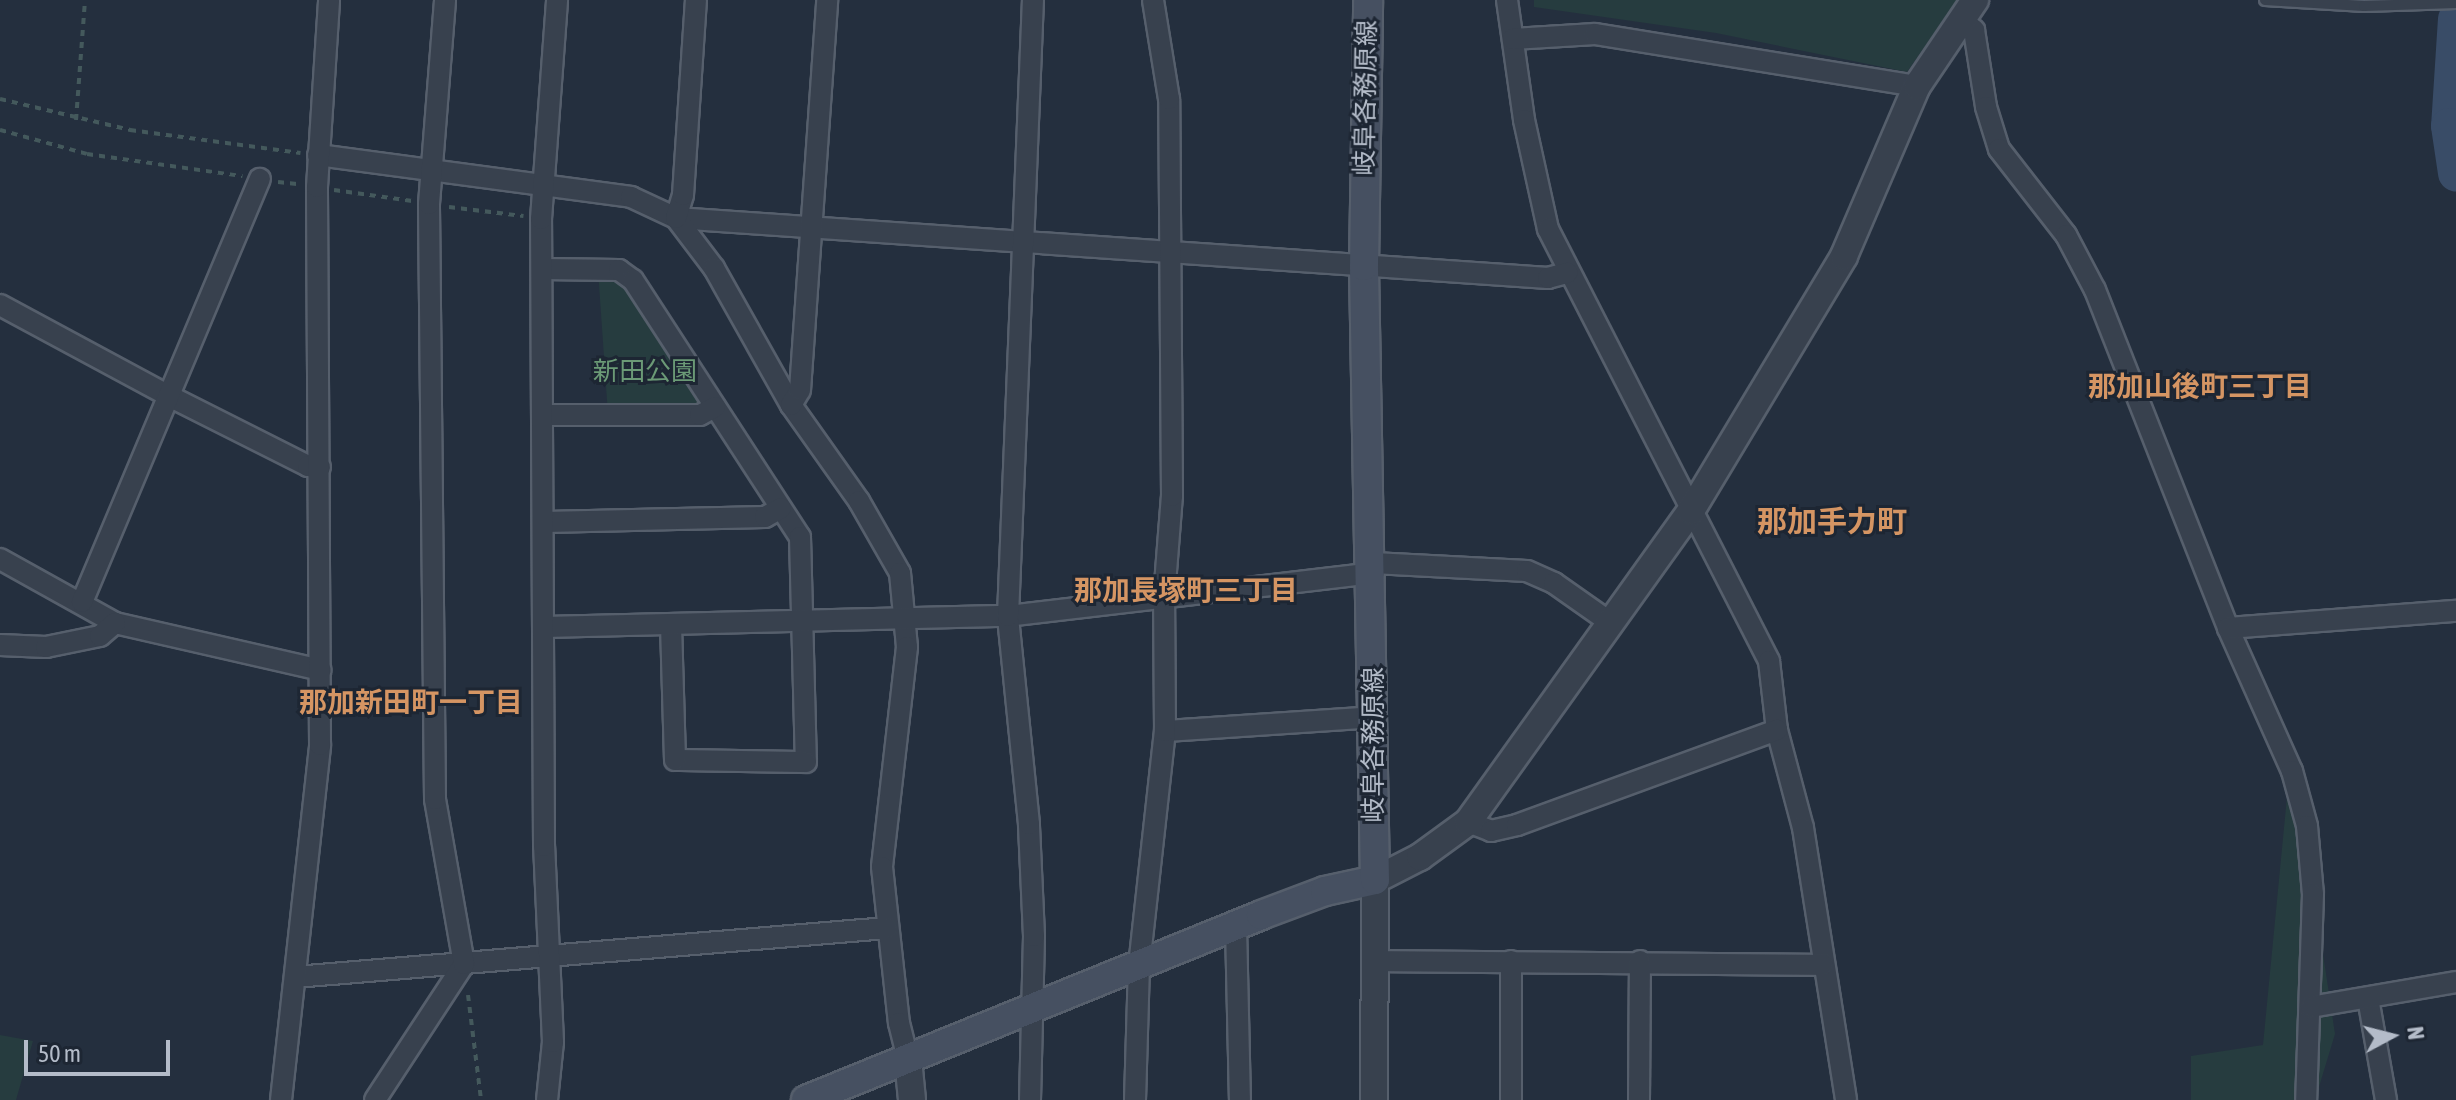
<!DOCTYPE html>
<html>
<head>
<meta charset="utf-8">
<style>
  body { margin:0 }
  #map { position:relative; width:2456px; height:1100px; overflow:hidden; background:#242f3e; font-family:"Asap Condensed","Noto Sans JP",sans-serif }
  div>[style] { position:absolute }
  .green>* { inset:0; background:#263c3f }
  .river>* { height:36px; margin:-18px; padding:0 18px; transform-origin:18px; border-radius:18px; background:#394c67 }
  .path>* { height:4px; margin-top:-2px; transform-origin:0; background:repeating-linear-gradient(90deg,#44595c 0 6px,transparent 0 12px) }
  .roads { filter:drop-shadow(2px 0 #565f6c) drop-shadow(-2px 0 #565f6c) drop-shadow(0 2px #565f6c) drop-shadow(0 -2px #565f6c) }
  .service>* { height:10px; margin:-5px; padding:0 5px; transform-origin:5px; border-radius:5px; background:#38414e }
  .minor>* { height:20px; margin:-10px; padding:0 10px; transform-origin:10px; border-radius:10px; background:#38414e }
  .tertiary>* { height:26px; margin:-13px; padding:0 13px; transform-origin:13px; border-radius:13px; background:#38414e }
  .secondary>* { height:28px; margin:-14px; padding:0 14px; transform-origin:14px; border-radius:14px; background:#465061 }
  span { translate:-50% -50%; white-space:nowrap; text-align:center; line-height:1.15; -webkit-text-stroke:6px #1d2633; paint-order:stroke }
  .street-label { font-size:26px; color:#b4bcc9 }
  .park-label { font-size:26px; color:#6b9a76 }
  .neighbourhood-label { font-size:28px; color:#d59563; font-weight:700 }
  .quarter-label { font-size:30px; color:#d59563; font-weight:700 }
  .north { position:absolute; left:2352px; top:996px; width:80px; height:80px; -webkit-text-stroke:6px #1d2633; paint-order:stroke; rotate:83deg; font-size:22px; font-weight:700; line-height:32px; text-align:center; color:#b4bcc9 }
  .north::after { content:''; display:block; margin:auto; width:28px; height:36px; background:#b4bcc9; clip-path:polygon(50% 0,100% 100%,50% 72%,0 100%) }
  .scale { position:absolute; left:24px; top:1040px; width:146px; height:36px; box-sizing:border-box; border:4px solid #b4bcc9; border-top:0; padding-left:10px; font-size:24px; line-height:28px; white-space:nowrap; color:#b4bcc9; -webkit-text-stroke:6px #1d2633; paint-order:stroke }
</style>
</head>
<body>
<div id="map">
  <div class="green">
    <div style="clip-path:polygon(1534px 0,1957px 0,1907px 72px,1716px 33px,1534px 7px)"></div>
    <div style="clip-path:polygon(598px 270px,619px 270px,715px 407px,608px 415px)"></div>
    <div style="clip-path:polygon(2292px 745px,2335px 1034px,2315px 1100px,2191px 1100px,2191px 1056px,2263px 1045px)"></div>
    <div style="clip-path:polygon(0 1035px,33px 1041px,16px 1100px,0 1100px)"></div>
  </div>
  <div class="river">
    <div style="left:2456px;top:19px;width:107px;rotate:93.7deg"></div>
    <div style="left:2449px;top:126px;width:48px;rotate:81.5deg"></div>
  </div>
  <div class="path">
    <div style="left:0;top:99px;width:134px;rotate:13.4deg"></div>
    <div style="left:130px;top:130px;width:172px;rotate:7.7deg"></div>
    <div style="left:76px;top:120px;width:120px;rotate:-85.7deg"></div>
    <div style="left:0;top:130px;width:90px;rotate:15.4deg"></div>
    <div style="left:87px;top:154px;width:157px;rotate:8.1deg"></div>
    <div style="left:278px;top:182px;width:19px;rotate:6deg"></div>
    <div style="left:334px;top:190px;width:79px;rotate:8deg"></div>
    <div style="left:449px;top:207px;width:75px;rotate:6.9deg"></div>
    <div style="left:468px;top:995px;width:106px;rotate:82.9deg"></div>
  </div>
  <div class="roads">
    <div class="service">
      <div style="left:2265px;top:0;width:99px;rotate:3.5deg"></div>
      <div style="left:2364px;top:6px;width:92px;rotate:-1.9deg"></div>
    </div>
    <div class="minor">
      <div style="left:1507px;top:0;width:121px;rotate:81.9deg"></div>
      <div style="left:1524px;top:120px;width:112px;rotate:77.6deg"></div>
      <div style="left:1548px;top:229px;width:485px;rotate:62.9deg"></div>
      <div style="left:1769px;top:661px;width:69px;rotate:83.4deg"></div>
      <div style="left:1777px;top:730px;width:101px;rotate:75.1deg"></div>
      <div style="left:1803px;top:828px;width:275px;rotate:81deg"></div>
      <div style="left:1962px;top:20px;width:16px;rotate:40deg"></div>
      <div style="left:1974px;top:30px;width:78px;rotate:81.1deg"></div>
      <div style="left:1986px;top:107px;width:44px;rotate:72.8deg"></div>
      <div style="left:1999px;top:149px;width:109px;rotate:52.1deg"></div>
      <div style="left:2066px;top:235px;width:62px;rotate:62.2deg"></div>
      <div style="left:2095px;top:290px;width:363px;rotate:68.5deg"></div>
      <div style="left:2228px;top:628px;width:157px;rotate:65.9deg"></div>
      <div style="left:2292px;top:771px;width:57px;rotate:74.7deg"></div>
      <div style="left:2307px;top:826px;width:68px;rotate:85deg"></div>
      <div style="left:2313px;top:894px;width:206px;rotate:91.9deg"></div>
      <div style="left:1513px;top:39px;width:82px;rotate:-3.5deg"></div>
      <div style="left:1595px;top:34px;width:326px;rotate:9.2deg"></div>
      <div style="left:318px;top:155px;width:316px;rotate:7.6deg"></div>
      <div style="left:631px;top:197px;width:50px;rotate:25deg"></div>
      <div style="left:676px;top:218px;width:874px;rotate:3.94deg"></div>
      <div style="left:1548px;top:278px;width:20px;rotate:-15deg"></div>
      <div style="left:676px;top:218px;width:63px;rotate:52.8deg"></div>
      <div style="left:714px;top:268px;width:157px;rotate:60.7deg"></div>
      <div style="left:791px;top:405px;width:118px;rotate:54.7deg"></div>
      <div style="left:859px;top:501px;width:83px;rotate:60.3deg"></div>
      <div style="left:900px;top:573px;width:74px;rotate:84.6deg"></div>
      <div style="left:907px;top:647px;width:221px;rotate:96.5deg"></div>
      <div style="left:882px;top:867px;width:157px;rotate:83.8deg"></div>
      <div style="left:899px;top:1023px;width:37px;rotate:76deg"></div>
      <div style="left:676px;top:218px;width:24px;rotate:-73deg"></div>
      <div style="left:683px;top:195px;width:195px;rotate:-86.2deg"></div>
      <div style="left:542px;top:269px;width:77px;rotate:0.7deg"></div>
      <div style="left:619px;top:270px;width:17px;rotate:36deg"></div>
      <div style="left:633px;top:280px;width:306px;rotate:57deg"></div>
      <div style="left:800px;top:537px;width:225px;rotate:88.5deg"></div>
      <div style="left:806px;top:762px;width:131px;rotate:-179.1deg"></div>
      <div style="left:675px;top:760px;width:136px;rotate:-91.7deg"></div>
      <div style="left:0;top:305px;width:192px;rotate:28.3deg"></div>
      <div style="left:169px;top:396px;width:156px;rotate:26.7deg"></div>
      <div style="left:308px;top:466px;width:12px;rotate:5deg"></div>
      <div style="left:791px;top:405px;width:17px;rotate:-59deg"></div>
      <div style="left:800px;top:390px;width:391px;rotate:-86deg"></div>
      <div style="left:545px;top:415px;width:155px"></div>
      <div style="left:700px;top:415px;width:17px;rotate:-28deg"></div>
      <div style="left:545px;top:522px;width:220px;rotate:-1.3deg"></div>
      <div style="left:765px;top:517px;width:18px;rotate:-29deg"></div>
      <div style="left:0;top:559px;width:132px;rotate:29.1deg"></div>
      <div style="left:115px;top:623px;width:211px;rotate:12.9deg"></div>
      <div style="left:1373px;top:563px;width:154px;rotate:3deg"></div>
      <div style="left:1527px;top:571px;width:30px;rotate:24deg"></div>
      <div style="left:1554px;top:583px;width:70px;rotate:35.1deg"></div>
      <div style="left:82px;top:602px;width:459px;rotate:-67.2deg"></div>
      <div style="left:544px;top:627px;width:464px;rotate:-1.4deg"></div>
      <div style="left:1008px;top:616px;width:368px;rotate:-6.7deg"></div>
      <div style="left:2228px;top:628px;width:229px;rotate:-4.3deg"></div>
      <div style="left:0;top:645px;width:46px;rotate:2.5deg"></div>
      <div style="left:46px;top:647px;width:55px;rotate:-11.5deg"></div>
      <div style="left:100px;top:636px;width:20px;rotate:-41deg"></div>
      <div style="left:1165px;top:731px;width:209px;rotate:-3.8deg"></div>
      <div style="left:1468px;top:822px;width:25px;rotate:21deg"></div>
      <div style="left:1491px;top:831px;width:27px;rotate:-13deg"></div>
      <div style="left:1517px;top:825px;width:277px;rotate:-20.1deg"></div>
      <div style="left:1236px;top:926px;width:174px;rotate:88.7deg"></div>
      <div style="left:1376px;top:961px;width:447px;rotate:0.5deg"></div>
      <div style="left:1511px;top:961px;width:139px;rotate:90deg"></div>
      <div style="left:295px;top:977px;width:594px;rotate:-4.73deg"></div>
      <div style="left:2368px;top:998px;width:104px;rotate:80deg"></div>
      <div style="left:2311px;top:1007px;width:147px;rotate:-9.8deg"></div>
      <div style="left:281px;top:1100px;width:357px;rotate:-83.7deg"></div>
      <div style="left:320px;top:745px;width:558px;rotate:-90.31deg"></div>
      <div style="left:317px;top:187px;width:187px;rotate:-86.3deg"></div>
      <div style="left:375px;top:1100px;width:163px;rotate:-56.8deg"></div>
      <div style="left:464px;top:964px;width:168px;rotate:-100deg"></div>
      <div style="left:435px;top:799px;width:595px;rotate:-90.58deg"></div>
      <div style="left:429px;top:204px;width:205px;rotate:-85.5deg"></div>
      <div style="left:547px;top:1100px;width:58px;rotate:-84.1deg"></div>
      <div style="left:553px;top:1042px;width:196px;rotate:-92.6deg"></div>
      <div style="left:544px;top:846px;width:627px;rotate:-90.27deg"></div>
      <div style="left:541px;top:219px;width:220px;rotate:-85.8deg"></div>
      <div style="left:1030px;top:1100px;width:164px;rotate:-88.6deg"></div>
      <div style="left:1034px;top:936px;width:112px;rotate:-92.6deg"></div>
      <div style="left:1029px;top:824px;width:209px;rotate:-95.8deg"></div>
      <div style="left:1008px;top:616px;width:617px;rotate:-87.68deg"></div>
      <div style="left:1135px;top:1100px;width:134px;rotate:-88.3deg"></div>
      <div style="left:1139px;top:966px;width:236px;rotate:-83.7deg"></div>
      <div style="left:1165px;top:731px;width:134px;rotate:-90.4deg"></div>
      <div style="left:1164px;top:597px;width:101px;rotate:-85.5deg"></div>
      <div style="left:1172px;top:496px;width:397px;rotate:-90.4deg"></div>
      <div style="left:1169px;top:99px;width:100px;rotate:-99.2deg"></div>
      <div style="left:1639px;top:1100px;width:139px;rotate:-89.6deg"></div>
    </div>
    <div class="tertiary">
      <div style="left:908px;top:1059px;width:41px;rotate:84.4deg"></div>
      <div style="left:1374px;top:1100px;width:220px;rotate:-89.7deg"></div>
      <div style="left:1375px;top:880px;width:51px;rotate:-27.1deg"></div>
      <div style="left:1420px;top:857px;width:59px;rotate:-36.1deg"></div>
      <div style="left:1468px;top:822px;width:383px;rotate:-54.4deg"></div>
      <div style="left:1691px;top:511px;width:297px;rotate:-59deg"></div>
      <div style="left:1844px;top:256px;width:185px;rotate:-66.8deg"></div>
      <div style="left:1917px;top:86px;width:104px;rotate:-56deg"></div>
    </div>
    <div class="secondary">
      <div style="left:806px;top:1100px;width:491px;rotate:-22.1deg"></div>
      <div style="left:1261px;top:915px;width:68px;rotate:-20.6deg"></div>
      <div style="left:1325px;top:891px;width:51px;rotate:-12.4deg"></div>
      <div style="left:1375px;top:880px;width:614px;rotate:-91.03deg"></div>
      <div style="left:1364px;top:266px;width:266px;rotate:-89.1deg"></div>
    </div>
  </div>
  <div class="street-label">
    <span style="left:1366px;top:98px;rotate:-89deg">岐阜各務原線</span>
    <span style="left:1374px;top:745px;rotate:-90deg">岐阜各務原線</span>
  </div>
  <div class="park-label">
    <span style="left:645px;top:372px">新田公園</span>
  </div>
  <div class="neighbourhood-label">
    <span style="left:2200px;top:386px">那加山後町三丁目</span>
    <span style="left:1186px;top:590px">那加長塚町三丁目</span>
    <span style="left:411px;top:702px">那加新田町一丁目</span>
  </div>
  <div class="quarter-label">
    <span style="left:1832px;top:521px">那加手力町</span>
  </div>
  <div class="north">N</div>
  <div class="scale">50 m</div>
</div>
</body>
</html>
